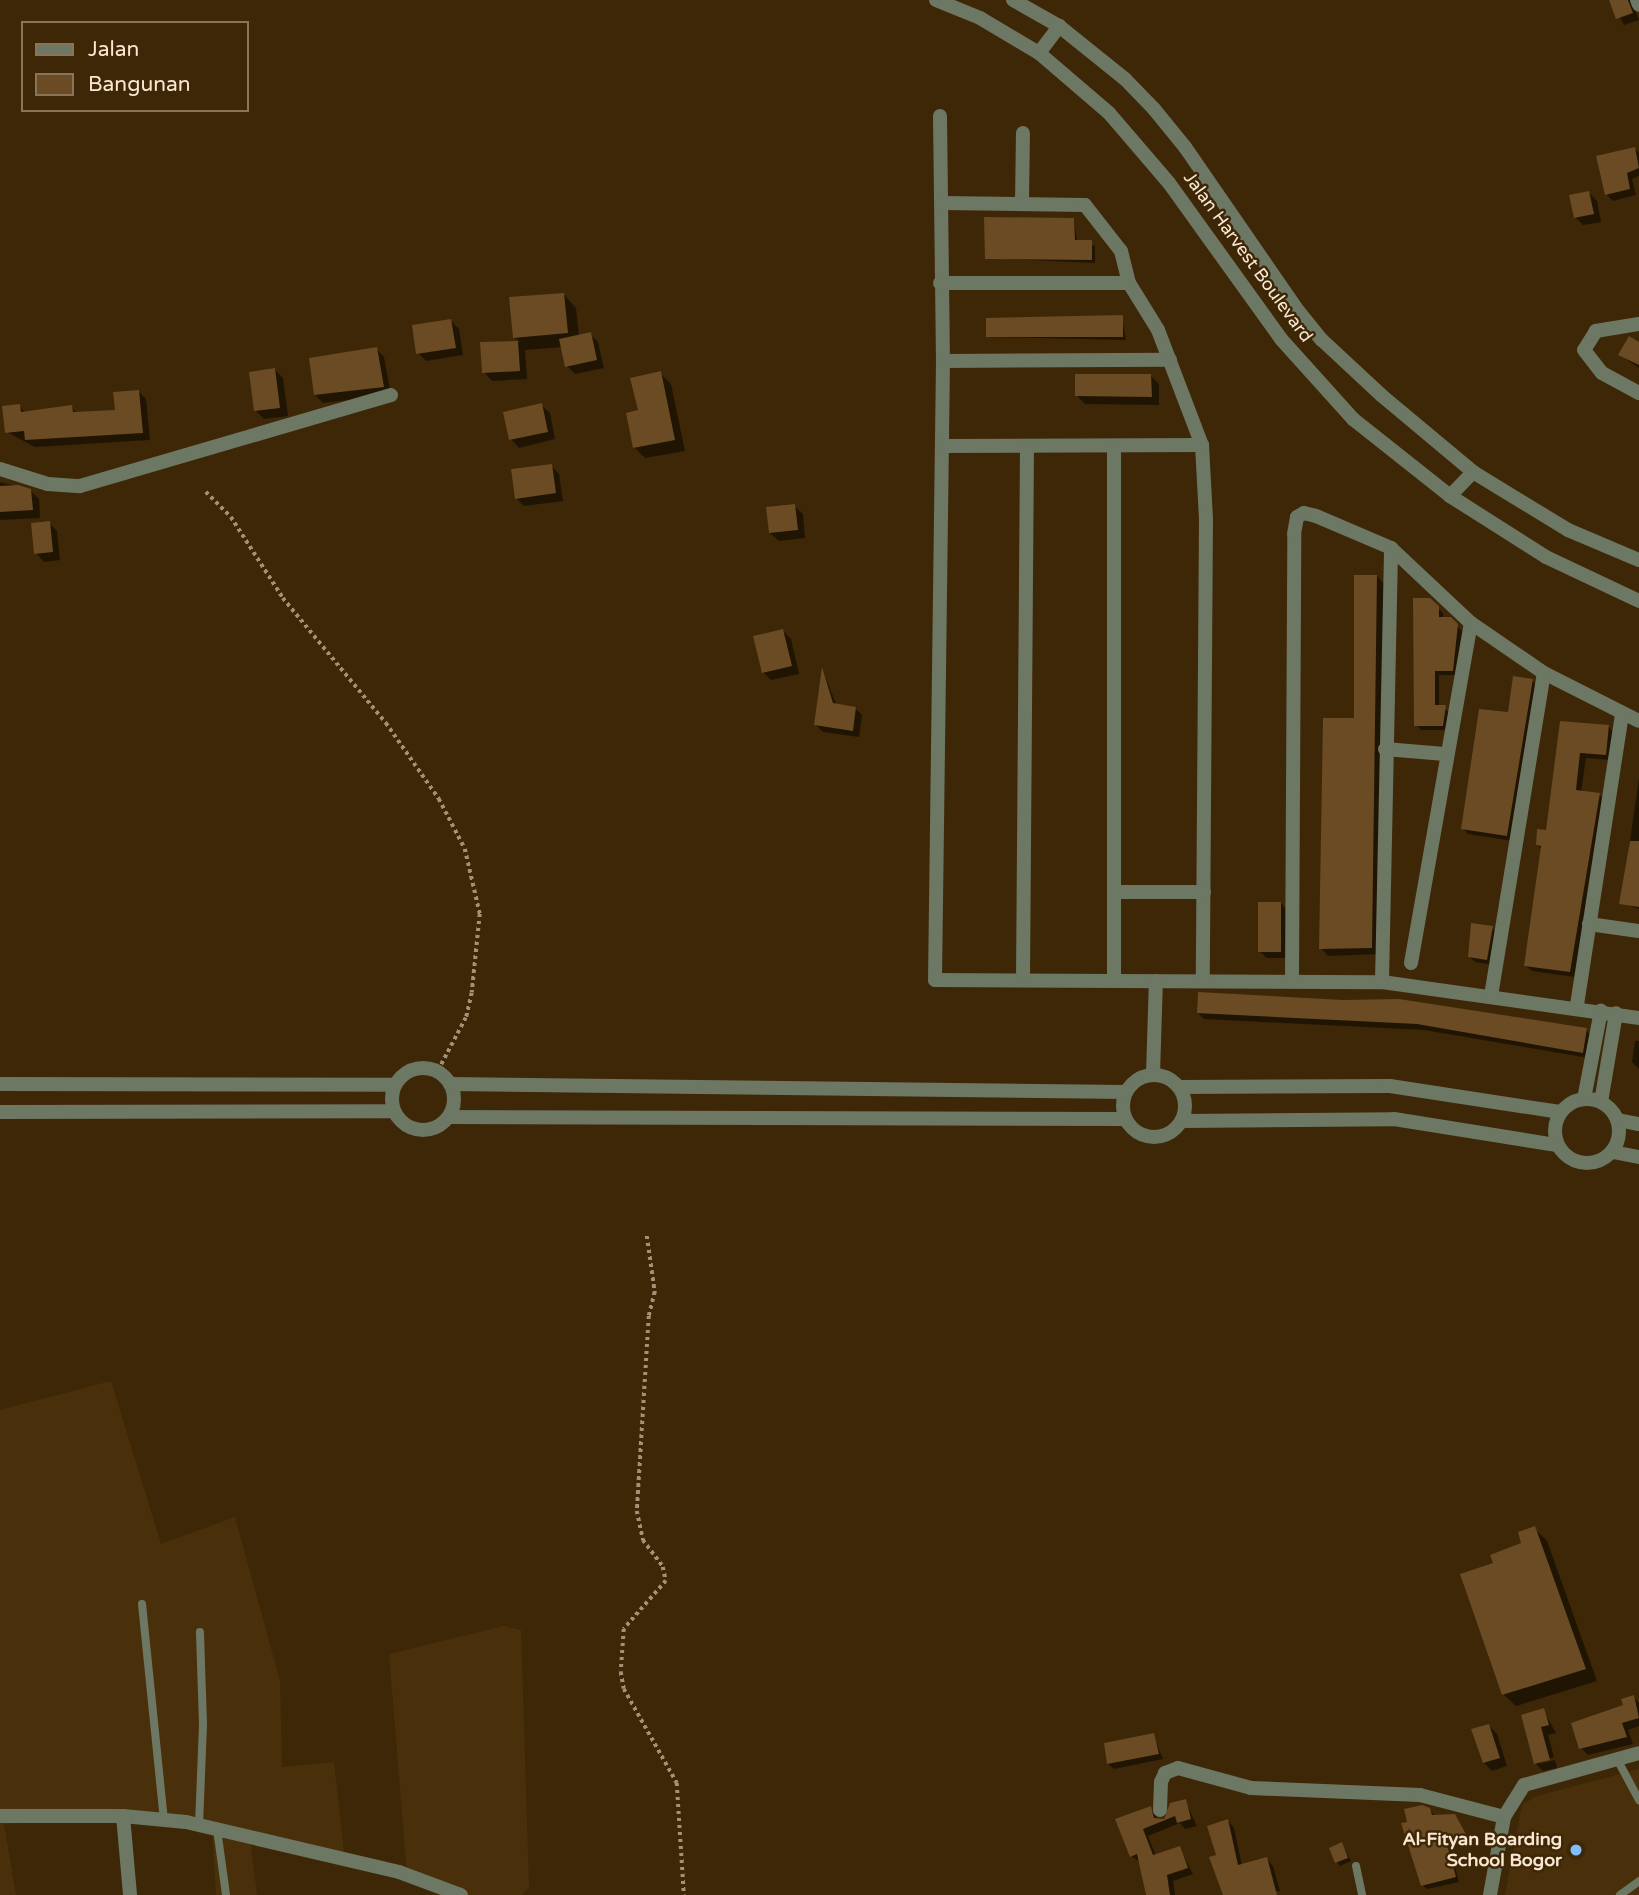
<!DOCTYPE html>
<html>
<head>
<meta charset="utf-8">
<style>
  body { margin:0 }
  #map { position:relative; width:1639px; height:1895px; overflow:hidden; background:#3d2707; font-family:"Varela Round",sans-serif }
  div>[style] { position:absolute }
  .built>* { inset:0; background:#4a300a }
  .shadow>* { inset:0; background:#0007 }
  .building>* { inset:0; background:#6a4b23 }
  .path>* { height:3.5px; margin-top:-1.75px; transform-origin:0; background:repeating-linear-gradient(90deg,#a39076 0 3.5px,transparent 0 7px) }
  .lane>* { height:8px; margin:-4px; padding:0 4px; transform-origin:4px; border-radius:4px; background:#6c7764 }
  .street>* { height:14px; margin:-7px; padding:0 7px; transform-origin:7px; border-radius:7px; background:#6c7764 }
  .street>.ring { margin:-7px; padding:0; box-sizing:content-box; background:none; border:14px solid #6c7764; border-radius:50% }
  .dots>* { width:19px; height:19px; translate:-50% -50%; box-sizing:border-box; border:4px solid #3d2707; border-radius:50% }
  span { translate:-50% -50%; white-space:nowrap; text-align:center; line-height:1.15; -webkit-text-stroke:5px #3d2707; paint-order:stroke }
  .street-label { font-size:18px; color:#f9e7d2 }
  .poi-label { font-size:18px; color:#f9e7d2; font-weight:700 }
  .right { translate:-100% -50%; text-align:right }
  .legend { position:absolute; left:21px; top:21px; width:228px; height:91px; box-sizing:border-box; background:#3d2707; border:2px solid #887458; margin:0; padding:9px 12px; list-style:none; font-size:21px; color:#f9e7d2 }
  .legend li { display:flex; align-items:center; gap:14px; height:35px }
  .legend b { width:35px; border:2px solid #887458 }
</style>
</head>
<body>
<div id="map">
  <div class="built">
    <div style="clip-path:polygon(111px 1381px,161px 1544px,235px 1517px,280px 1681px,282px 1767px,334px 1762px,345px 1861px,251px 1845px,257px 1895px,216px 1895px,212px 1830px,143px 1817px,4px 1824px,16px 1895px,0 1895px,0 1410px)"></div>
    <div style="clip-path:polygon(504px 1626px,521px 1630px,529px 1887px,522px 1895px,462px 1895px,407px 1874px,389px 1654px)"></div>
    <div style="clip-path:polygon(1639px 1769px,1639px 1895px,1505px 1895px,1522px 1805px,1537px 1796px)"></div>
  </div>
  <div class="shadow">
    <div style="clip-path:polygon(1611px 0,1638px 0,1634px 7px,1639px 20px,1624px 25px)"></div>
    <div style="clip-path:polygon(1635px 149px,1639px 153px,1639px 176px,1632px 179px,1636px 195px,1613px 201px,1607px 195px)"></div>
    <div style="clip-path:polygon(1589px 193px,1597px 201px,1601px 222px,1583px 225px,1575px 217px)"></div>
    <div style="clip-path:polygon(1074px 219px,1077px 242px,1095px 246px,1095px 263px,987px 258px)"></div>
    <div style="clip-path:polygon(564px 295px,576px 308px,579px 336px,590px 334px,598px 342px,604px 368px,575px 374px,567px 366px,563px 347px,525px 350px,527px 379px,492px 381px,484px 372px,482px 344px,520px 342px,514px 337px)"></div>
    <div style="clip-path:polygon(1122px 317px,1126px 340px,988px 337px)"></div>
    <div style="clip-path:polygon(451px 321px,459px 329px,463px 355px,426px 361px,418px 353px)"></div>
    <div style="clip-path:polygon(1639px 343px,1639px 368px,1620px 355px)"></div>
    <div style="clip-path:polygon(376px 349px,384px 357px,391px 395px,323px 403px,315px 395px)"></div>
    <div style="clip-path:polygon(275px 370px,283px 378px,288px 416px,264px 419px,256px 411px)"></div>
    <div style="clip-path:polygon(660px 373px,671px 384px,685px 451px,645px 458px,634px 447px)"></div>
    <div style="clip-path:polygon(1151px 376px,1159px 384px,1159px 405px,1085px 404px,1077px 396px)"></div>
    <div style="clip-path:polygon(138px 391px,146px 399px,150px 440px,35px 447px,7px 432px,19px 406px,26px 413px,71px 407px,78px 414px,117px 411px)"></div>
    <div style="clip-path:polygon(541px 405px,550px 413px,555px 439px,519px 448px,511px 439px)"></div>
    <div style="clip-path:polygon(551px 466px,559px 474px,563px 501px,524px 506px,516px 498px)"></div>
    <div style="clip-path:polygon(0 482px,30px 490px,39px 499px,40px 518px,0 520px)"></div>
    <div style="clip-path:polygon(794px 506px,803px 514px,805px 538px,779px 541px,770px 533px)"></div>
    <div style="clip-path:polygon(49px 523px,57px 531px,60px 560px,44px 562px,36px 553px)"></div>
    <div style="clip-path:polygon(1377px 576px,1384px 584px,1379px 954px,1328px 956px,1321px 948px)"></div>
    <div style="clip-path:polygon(1430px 600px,1443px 613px,1443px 619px,1450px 619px,1462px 631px,1457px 675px,1439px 675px,1439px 707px,1450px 712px,1448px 730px,1421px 730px,1416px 725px)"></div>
    <div style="clip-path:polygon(783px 631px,791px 639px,799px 674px,771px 680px,763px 672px)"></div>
    <div style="clip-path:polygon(823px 671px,837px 706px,855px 708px,862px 715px,859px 737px,823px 732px,816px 725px)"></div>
    <div style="clip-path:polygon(1532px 681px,1538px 686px,1513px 841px,1468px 834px,1463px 828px,1509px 714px)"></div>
    <div style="clip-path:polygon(1562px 723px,1609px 727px,1614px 733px,1611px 760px,1586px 758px,1581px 792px,1599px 795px,1605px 800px,1575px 977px,1532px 971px,1526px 966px,1542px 849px,1537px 845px,1548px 832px)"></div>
    <div style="clip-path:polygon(1639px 778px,1639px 909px,1621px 903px)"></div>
    <div style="clip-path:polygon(1281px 903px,1287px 910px,1287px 958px,1267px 958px,1260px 952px)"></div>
    <div style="clip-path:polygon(1492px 928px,1498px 934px,1493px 965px,1475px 962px,1469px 956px)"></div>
    <div style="clip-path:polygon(1198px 1013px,1586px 1030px,1592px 1036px,1589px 1058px,1424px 1030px,1204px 1019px)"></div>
    <div style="clip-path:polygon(1635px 1041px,1639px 1041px,1639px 1069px,1632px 1062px)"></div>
    <div style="clip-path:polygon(1534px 1528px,1547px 1541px,1597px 1681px,1516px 1706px,1503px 1694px,1495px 1564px,1524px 1544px)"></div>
    <div style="clip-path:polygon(1634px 1697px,1639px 1703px,1639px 1726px,1628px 1730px,1633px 1744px,1588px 1755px,1581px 1748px)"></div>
    <div style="clip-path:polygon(1543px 1710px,1556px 1733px,1548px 1735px,1554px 1757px,1538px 1764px,1555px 1760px,1557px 1768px,1543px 1771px,1535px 1763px)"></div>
    <div style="clip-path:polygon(1489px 1726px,1497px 1734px,1507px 1766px,1492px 1771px,1484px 1763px)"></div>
    <div style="clip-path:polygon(1153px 1735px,1163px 1759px,1114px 1769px,1108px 1764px)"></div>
    <div style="clip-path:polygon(1185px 1801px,1197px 1826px,1185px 1829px,1180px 1823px,1148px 1836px,1156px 1856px,1179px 1848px,1193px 1874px,1173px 1881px,1175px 1895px,1146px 1895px,1140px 1862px,1131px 1856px,1150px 1808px,1158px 1820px,1165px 1821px,1171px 1805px)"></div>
    <div style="clip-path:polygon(1429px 1809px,1435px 1816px,1455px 1816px,1471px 1843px,1450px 1848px,1459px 1882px,1427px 1889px,1422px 1885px)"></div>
    <div style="clip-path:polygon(1228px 1821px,1234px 1828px,1242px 1866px,1267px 1859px,1273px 1866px,1280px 1891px,1225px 1895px,1218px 1857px)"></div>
    <div style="clip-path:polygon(1342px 1844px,1351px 1861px,1340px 1866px,1337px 1862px)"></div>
  </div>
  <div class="building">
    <div style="clip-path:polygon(1609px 0,1628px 0,1633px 13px,1616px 19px)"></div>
    <div style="clip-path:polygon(1635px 147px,1639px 168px,1627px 173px,1630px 189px,1605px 195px,1596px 156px)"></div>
    <div style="clip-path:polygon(1589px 191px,1594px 214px,1574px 218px,1569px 195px)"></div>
    <div style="clip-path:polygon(984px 217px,1074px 218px,1075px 240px,1092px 240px,1092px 260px,985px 259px)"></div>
    <div style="clip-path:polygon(564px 293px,568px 333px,513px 338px,509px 297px)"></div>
    <div style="clip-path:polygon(1123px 315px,1123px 337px,986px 337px,986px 318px)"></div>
    <div style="clip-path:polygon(451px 319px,456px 348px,416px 354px,412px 325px)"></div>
    <div style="clip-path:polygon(591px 332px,597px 360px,565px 367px,559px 339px)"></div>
    <div style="clip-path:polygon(1629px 336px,1639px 342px,1639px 365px,1618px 355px)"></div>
    <div style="clip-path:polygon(518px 341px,520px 371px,482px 373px,480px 342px)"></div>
    <div style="clip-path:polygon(377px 347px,384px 387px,314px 395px,309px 358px)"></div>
    <div style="clip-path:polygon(275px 368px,280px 408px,254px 411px,249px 372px)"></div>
    <div style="clip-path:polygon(661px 371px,675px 440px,633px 448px,626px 413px,638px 410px,630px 378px)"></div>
    <div style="clip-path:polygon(1075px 374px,1151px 374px,1152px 397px,1075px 396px)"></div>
    <div style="clip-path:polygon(139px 390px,143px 433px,25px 440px,24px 431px,5px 433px,2px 406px,20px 404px,21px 412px,72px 405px,73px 412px,115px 410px,113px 392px)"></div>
    <div style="clip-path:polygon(542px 403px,548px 432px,509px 440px,503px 412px)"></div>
    <div style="clip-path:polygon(552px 464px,556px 493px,515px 499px,511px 469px)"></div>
    <div style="clip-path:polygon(18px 485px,31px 489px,33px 510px,0 512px,0 486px)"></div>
    <div style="clip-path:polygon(795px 504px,798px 530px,769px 533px,766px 507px)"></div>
    <div style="clip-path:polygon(50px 521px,53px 552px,34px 554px,31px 523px)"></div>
    <div style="clip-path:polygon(1354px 575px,1377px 575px,1372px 948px,1319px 949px,1323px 718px,1354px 718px)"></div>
    <div style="clip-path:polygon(1413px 598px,1430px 598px,1439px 606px,1439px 617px,1451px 617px,1458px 624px,1453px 671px,1435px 671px,1435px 705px,1446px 705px,1443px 726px,1414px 726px)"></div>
    <div style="clip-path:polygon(783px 629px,792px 666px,762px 673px,753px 636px)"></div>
    <div style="clip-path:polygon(822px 667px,833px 703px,856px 707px,853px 731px,814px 725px)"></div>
    <div style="clip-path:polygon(1513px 676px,1533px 679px,1507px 836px,1461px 829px,1479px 709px,1508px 712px)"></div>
    <div style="clip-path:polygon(1560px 721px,1609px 725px,1606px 755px,1580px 753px,1576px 790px,1600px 793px,1570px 972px,1524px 966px,1541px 846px,1536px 845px,1537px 829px,1546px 830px)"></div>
    <div style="clip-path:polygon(1630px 841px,1639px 841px,1639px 907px,1619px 904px)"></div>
    <div style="clip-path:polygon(1258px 902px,1281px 902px,1281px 952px,1258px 952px)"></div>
    <div style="clip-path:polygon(1471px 923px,1493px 926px,1487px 960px,1468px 957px)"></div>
    <div style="clip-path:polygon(1198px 992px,1343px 1000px,1399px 999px,1587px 1028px,1583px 1053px,1417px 1024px,1197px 1013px)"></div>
    <div style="clip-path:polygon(1535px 1526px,1586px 1669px,1502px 1695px,1460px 1574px,1493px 1563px,1490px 1555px,1521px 1543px,1518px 1532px)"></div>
    <div style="clip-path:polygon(1634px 1695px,1639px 1718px,1622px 1723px,1627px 1737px,1579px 1749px,1571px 1723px,1623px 1705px,1621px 1699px)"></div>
    <div style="clip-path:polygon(1544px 1708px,1549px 1725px,1541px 1727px,1550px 1760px,1534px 1764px,1521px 1715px)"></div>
    <div style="clip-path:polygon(1489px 1724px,1500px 1758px,1483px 1763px,1471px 1729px)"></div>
    <div style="clip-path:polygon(1154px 1733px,1159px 1754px,1107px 1764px,1104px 1743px)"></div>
    <div style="clip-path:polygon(1186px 1799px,1191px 1819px,1177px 1823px,1175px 1816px,1143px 1829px,1153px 1855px,1180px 1846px,1188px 1868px,1167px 1875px,1170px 1895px,1146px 1895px,1137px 1854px,1130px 1857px,1115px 1819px,1151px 1806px,1154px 1818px,1164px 1819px,1170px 1803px)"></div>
    <div style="clip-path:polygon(1422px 1805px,1430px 1808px,1432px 1815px,1455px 1814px,1468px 1838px,1447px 1844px,1456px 1877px,1421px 1886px,1401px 1823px,1407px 1822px,1404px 1809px)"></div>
    <div style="clip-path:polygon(1228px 1819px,1238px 1865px,1267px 1857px,1277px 1895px,1223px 1895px,1209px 1857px,1216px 1855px,1207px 1826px)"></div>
    <div style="clip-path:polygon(1342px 1842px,1348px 1858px,1335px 1863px,1329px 1848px)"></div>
  </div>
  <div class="path">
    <div style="left:206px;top:492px;width:35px;rotate:45deg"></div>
    <div style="left:231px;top:517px;width:96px;rotate:57.3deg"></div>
    <div style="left:283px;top:598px;width:162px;rotate:50.5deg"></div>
    <div style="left:386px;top:723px;width:93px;rotate:55.1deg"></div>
    <div style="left:439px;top:799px;width:56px;rotate:62.5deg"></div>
    <div style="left:465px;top:849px;width:67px;rotate:77deg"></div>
    <div style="left:480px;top:914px;width:79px;rotate:95.8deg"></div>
    <div style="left:472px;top:993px;width:26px;rotate:103deg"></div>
    <div style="left:466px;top:1018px;width:60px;rotate:117.8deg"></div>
    <div style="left:647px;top:1236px;width:57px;rotate:81.9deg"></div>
    <div style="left:655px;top:1292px;width:25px;rotate:104deg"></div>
    <div style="left:649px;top:1316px;width:195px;rotate:93.5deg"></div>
    <div style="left:637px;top:1511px;width:30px;rotate:78deg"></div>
    <div style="left:643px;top:1540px;width:34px;rotate:53deg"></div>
    <div style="left:663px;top:1567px;width:14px;rotate:78deg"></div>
    <div style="left:666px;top:1581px;width:64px;rotate:131.2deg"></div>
    <div style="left:624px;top:1629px;width:43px;rotate:94deg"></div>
    <div style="left:621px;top:1672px;width:17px;rotate:80deg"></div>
    <div style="left:624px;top:1689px;width:108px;rotate:60.6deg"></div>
    <div style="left:677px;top:1783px;width:112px;rotate:86.4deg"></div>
  </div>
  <div class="lane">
    <div style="left:142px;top:1604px;width:217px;rotate:84.2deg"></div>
    <div style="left:1617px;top:1759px;width:47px;rotate:61.8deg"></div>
    <div style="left:199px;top:1825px;width:101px;rotate:-87.7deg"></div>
    <div style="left:203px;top:1724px;width:92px;rotate:-91.9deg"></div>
    <div style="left:217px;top:1829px;width:67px;rotate:82.2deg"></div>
    <div style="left:1356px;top:1866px;width:30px;rotate:78deg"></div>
    <div style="left:1620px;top:1895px;width:24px;rotate:-36deg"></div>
  </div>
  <div class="street">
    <div style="left:936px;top:0;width:48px;rotate:22.2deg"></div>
    <div style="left:980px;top:18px;width:69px;rotate:30.7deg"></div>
    <div style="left:1039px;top:53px;width:92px;rotate:40.6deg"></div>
    <div style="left:1109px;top:113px;width:92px;rotate:49.4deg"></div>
    <div style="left:1169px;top:183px;width:192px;rotate:54.3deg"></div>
    <div style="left:1281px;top:339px;width:108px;rotate:48deg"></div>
    <div style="left:1353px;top:419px;width:124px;rotate:38.4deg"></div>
    <div style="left:1450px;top:496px;width:114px;rotate:32.4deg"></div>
    <div style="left:1546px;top:557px;width:103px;rotate:25.3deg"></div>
    <div style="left:1013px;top:0;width:53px;rotate:29.5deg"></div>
    <div style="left:1059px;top:26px;width:85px;rotate:38.8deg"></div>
    <div style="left:1125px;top:79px;width:42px;rotate:46deg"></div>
    <div style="left:1154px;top:109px;width:49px;rotate:50.8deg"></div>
    <div style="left:1185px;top:147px;width:201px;rotate:55.4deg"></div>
    <div style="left:1299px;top:312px;width:36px;rotate:51deg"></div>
    <div style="left:1322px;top:340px;width:81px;rotate:43deg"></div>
    <div style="left:1381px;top:395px;width:120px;rotate:39.9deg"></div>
    <div style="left:1473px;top:472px;width:111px;rotate:31.4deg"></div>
    <div style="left:1568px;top:530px;width:77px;rotate:22.9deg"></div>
    <div style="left:1637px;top:0;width:5px;rotate:68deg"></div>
    <div style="left:1039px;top:53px;width:34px;rotate:-53deg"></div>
    <div style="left:940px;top:116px;width:245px;rotate:89.3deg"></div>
    <div style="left:943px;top:361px;width:619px;rotate:90.74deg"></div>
    <div style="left:935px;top:980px;width:447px;rotate:0.3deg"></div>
    <div style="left:1382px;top:982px;width:260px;rotate:8deg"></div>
    <div style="left:1022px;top:202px;width:69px;rotate:-89.2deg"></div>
    <div style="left:942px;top:203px;width:143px;rotate:0.8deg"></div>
    <div style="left:1085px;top:205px;width:58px;rotate:52deg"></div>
    <div style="left:1121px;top:251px;width:33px;rotate:76deg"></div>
    <div style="left:1129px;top:283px;width:55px;rotate:58.3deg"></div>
    <div style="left:1158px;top:330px;width:123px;rotate:69.1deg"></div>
    <div style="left:1202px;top:445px;width:73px;rotate:86.9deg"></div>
    <div style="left:1206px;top:518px;width:460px;rotate:90.4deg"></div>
    <div style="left:940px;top:283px;width:189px"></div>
    <div style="left:1639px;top:324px;width:44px;rotate:170.8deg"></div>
    <div style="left:1596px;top:331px;width:22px;rotate:122deg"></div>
    <div style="left:1584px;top:350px;width:29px;rotate:52deg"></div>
    <div style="left:1602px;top:373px;width:42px;rotate:28.4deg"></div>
    <div style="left:943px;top:361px;width:227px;rotate:-0.3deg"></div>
    <div style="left:942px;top:446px;width:260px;rotate:-0.2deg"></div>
    <div style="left:0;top:469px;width:50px;rotate:17.4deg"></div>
    <div style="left:48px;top:484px;width:32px;rotate:4deg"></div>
    <div style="left:80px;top:486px;width:324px;rotate:-16.3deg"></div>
    <div style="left:1450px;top:496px;width:33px;rotate:-46deg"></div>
    <div style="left:1385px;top:749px;width:60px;rotate:4.8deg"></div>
    <div style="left:1116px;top:892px;width:88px"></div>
    <div style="left:1589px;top:924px;width:50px;rotate:8deg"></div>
    <div style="left:1411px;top:963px;width:345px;rotate:-80deg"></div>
    <div style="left:1023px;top:979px;width:531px;rotate:-89.57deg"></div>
    <div style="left:1292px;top:980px;width:446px;rotate:-89.7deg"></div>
    <div style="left:1294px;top:534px;width:17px;rotate:-80deg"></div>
    <div style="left:1297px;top:517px;width:8px;rotate:-30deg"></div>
    <div style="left:1304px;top:513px;width:12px;rotate:14deg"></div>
    <div style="left:1316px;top:516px;width:82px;rotate:23.1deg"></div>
    <div style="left:1391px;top:548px;width:110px;rotate:43.2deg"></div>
    <div style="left:1471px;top:623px;width:88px;rotate:34.4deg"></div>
    <div style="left:1544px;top:673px;width:106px;rotate:26.8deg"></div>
    <div style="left:1114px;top:981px;width:533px;rotate:-90deg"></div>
    <div style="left:1382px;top:982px;width:434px;rotate:-88.8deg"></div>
    <div style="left:1491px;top:996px;width:327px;rotate:-80.7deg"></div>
    <div style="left:1577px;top:1005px;width:294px;rotate:-81.2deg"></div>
    <div class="ring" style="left:392px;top:1068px;width:48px;height:48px"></div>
    <div style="left:1153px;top:1074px;width:93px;rotate:-88.2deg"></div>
    <div class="ring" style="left:1123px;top:1075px;width:48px;height:48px"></div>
    <div style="left:0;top:1084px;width:394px;rotate:0.1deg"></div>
    <div style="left:450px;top:1084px;width:676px;rotate:0.68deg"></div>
    <div style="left:1179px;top:1087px;width:211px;rotate:-0.3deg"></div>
    <div style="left:1390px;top:1086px;width:172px;rotate:8.7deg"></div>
    <div class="ring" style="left:1555px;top:1099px;width:50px;height:50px"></div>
    <div style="left:1584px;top:1099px;width:90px;rotate:-79.1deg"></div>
    <div style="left:1601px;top:1102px;width:90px;rotate:-80.4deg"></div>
    <div style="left:0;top:1112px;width:393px;rotate:-0.1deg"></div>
    <div style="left:449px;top:1117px;width:676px;rotate:0.17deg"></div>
    <div style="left:1618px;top:1120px;width:21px;rotate:11deg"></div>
    <div style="left:1182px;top:1121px;width:212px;rotate:-0.5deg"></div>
    <div style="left:1394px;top:1119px;width:165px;rotate:9.1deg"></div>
    <div style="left:1613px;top:1152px;width:26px;rotate:11deg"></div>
    <div style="left:1160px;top:1810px;width:28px;rotate:-88deg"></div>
    <div style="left:1161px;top:1782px;width:10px;rotate:-66deg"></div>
    <div style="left:1165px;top:1773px;width:14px;rotate:-21deg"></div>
    <div style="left:1178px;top:1768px;width:76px;rotate:15.3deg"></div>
    <div style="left:1251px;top:1788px;width:169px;rotate:2.4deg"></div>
    <div style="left:1420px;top:1795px;width:87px;rotate:14.7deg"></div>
    <div style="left:0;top:1816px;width:123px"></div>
    <div style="left:123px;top:1816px;width:63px;rotate:5.4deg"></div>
    <div style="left:186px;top:1822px;width:219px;rotate:13.2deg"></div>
    <div style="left:399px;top:1872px;width:66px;rotate:20.4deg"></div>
    <div style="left:123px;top:1816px;width:79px;rotate:84.9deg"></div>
    <div style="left:1490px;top:1895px;width:79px;rotate:-79.8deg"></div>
    <div style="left:1504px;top:1817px;width:38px;rotate:-58deg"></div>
    <div style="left:1524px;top:1785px;width:119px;rotate:-15.5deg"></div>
  </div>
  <div class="dots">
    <div style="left:1576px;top:1850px;background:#83bcfb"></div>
  </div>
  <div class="street-label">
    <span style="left:1248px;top:257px;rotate:54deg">Jalan Harvest Boulevard</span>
  </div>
  <div class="poi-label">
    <span class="right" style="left:1562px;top:1850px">Al-Fityan Boarding<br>School Bogor</span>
  </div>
  <ul class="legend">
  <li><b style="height:9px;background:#6c7764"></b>Jalan</li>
  <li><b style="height:19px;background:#6a4b23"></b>Bangunan</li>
  </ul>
</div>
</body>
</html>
